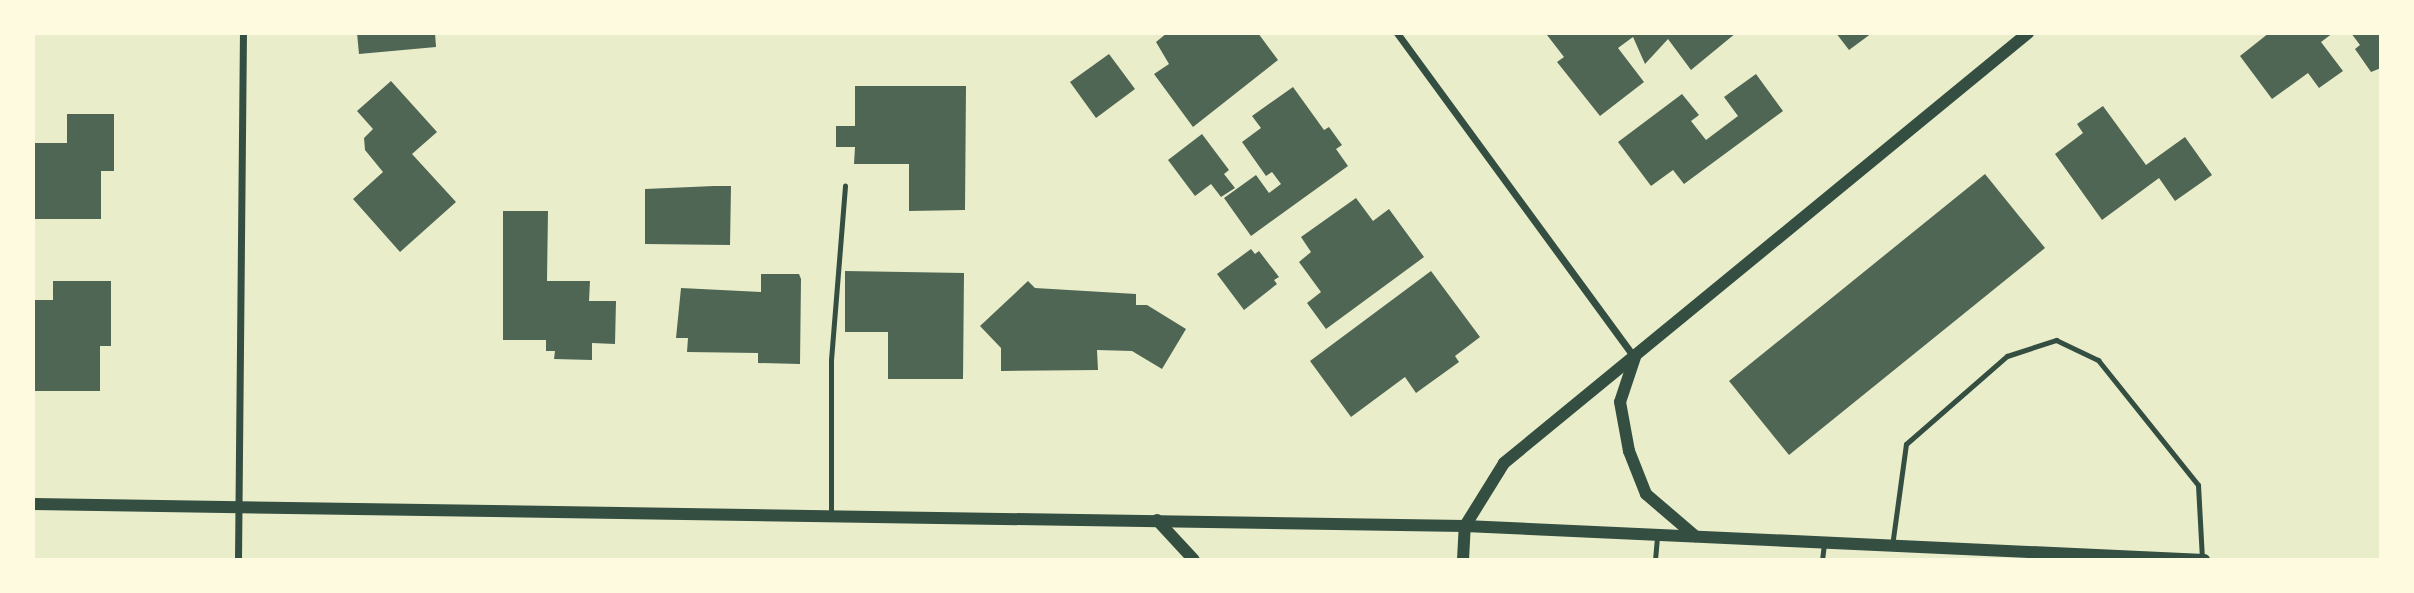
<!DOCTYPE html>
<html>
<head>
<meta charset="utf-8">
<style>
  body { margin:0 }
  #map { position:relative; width:2414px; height:593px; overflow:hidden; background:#e9edc9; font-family:"PT Sans",sans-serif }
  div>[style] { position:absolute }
  .building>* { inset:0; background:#4f6655 }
  .service>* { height:5px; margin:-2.5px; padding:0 2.5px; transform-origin:2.5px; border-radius:2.5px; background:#344e41 }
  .minor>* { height:7px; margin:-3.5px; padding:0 3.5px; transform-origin:3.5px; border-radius:3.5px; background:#344e41 }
  .tertiary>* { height:12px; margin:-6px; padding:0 6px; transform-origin:6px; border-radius:6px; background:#344e41 }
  span { translate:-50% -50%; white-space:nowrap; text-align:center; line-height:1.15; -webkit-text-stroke:7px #fefae0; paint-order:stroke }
  .frame { position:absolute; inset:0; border:35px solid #fefae0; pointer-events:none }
</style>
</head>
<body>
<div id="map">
  <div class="building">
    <div style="clip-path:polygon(357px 33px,435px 33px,436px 47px,359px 54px)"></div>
    <div style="clip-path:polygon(1167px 33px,1258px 33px,1278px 60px,1193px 127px,1154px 74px,1169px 64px,1156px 42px)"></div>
    <div style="clip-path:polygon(1736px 33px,1691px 70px,1668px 39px,1645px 64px,1633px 37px,1618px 48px,1644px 82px,1600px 116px,1557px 62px,1564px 57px,1547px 35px)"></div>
    <div style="clip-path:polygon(1836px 33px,1872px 33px,1849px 50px)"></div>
    <div style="clip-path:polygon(2269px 33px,2333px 33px,2321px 42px,2343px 71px,2319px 88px,2308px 73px,2272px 99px,2240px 56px)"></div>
    <div style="clip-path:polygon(2351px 33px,2381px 33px,2381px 68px,2371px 72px,2355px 49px,2360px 45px)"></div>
    <div style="clip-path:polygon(1109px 54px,1135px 89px,1096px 118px,1070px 82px)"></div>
    <div style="clip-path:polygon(1756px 74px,1783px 111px,1684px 184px,1673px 170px,1651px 186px,1618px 142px,1682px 94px,1699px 115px,1691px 121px,1706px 140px,1738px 116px,1724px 97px)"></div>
    <div style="clip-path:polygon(391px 81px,437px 132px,412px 154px,456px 202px,400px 252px,353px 199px,383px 172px,365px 150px,364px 138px,373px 129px,357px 111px)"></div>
    <div style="clip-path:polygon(855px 86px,966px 86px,965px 210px,909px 211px,909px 164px,854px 164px,855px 147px,836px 147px,836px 126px,855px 126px)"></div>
    <div style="clip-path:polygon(1293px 87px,1324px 130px,1329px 127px,1342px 145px,1336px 149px,1348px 166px,1251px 236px,1224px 198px,1256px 175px,1269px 193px,1281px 184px,1272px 172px,1266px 176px,1242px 142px,1261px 128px,1252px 116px)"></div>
    <div style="clip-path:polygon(2103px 106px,2146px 165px,2185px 137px,2212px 175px,2175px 201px,2159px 178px,2102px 220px,2055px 154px,2083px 133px,2077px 124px)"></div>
    <div style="clip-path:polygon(67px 114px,114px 114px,114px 171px,101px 171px,101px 219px,33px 219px,33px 143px,67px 143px)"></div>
    <div style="clip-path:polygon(1202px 134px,1229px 170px,1224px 174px,1235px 188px,1221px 197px,1211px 184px,1195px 196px,1168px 160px)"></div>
    <div style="clip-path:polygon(1985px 174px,2045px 248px,1789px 455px,1729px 381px)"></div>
    <div style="clip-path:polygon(714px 186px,731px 186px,730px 245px,645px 244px,645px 189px)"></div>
    <div style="clip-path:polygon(1356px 198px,1373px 221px,1389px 209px,1424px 257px,1326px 329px,1307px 303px,1321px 292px,1299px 262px,1311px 252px,1301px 237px)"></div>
    <div style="clip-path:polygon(503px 211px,548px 211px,547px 281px,590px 281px,589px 301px,616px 301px,615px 344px,592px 343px,592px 360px,554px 359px,555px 351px,546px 351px,546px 340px,503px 340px)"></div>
    <div style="clip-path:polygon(1251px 249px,1255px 254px,1259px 251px,1279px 277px,1274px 280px,1277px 284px,1244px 310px,1217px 274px)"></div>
    <div style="clip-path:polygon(845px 271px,964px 273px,963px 379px,888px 379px,888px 332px,845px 332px)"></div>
    <div style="clip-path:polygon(1431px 271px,1480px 337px,1455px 356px,1459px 362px,1416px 393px,1405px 377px,1351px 417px,1310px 361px)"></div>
    <div style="clip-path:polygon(761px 274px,799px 274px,801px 279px,800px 364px,758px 363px,758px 353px,687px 352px,688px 338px,676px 338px,681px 288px,761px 292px)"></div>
    <div style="clip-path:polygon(53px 281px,111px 281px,111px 346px,100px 346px,100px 391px,33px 391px,33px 300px,53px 300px)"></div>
    <div style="clip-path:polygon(1028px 281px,1035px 288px,1136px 294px,1136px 305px,1147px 305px,1186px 329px,1162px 369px,1132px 351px,1097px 350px,1098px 370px,1001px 371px,1001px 348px,980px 326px)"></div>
  </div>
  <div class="service">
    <div style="left:831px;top:515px;width:155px;rotate:-90deg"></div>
    <div style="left:831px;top:360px;width:175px;rotate:-85.4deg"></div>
    <div style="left:1892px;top:546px;width:103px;rotate:-82.2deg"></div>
    <div style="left:1906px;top:444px;width:134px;rotate:-41.1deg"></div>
    <div style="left:2007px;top:356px;width:52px;rotate:-18.1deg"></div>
    <div style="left:2056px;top:340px;width:47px;rotate:25.5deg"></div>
    <div style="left:2098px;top:360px;width:160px;rotate:51.3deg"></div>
    <div style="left:2198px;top:485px;width:73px;rotate:86.9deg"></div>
    <div style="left:1655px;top:560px;width:25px;rotate:-85deg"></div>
    <div style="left:1822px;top:560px;width:17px;rotate:-83deg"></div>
  </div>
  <div class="minor">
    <div style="left:1397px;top:33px;width:401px;rotate:53.8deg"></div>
    <div style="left:238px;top:560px;width:527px;rotate:-89.46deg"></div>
  </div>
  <div class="tertiary">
    <div style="left:1635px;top:357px;width:47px;rotate:108.4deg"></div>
    <div style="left:1620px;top:402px;width:50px;rotate:79.6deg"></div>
    <div style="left:1629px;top:451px;width:46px;rotate:68.4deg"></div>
    <div style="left:1646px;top:494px;width:65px;rotate:40.6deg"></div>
    <div style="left:33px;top:504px;width:1432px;rotate:0.88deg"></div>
    <div style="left:1465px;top:526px;width:740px;rotate:2.63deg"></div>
    <div style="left:1157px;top:520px;width:54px;rotate:47.2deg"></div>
    <div style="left:1463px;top:560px;width:34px;rotate:-87deg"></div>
    <div style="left:1465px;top:526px;width:74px;rotate:-58.2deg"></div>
    <div style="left:1504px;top:463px;width:678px;rotate:-39.37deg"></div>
  </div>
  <div class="frame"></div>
</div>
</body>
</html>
